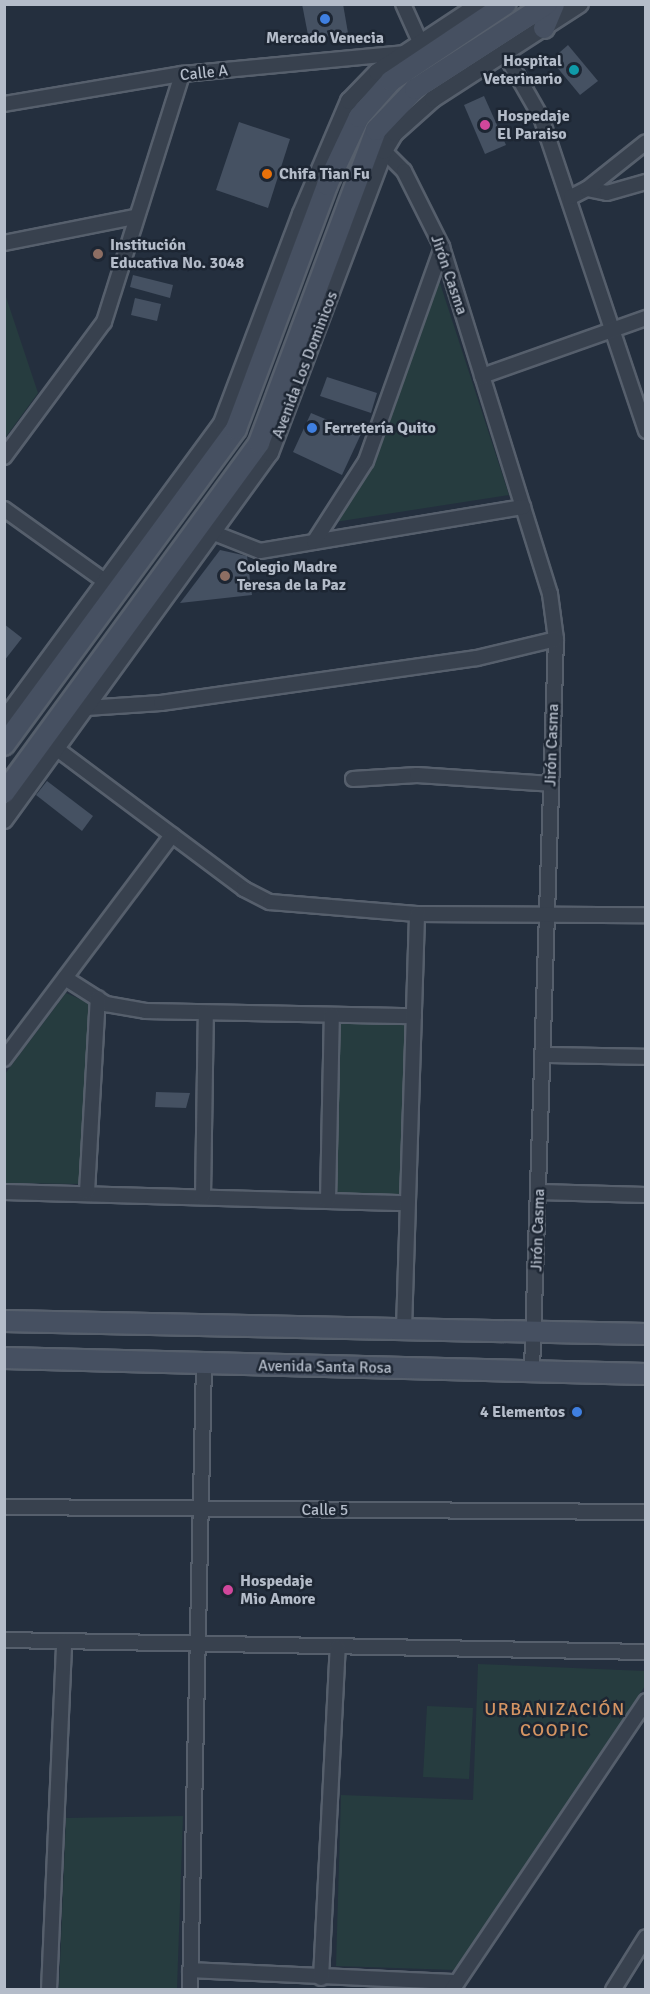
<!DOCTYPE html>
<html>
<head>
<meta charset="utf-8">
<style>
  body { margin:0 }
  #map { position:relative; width:650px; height:1994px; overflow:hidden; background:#242f3e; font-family:Signika,sans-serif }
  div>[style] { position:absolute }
  .green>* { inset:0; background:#263c3f }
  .building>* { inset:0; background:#455162 }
  .roads { filter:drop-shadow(2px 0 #565f6c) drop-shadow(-2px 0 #565f6c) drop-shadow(0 2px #565f6c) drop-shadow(0 -2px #565f6c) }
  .minor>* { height:14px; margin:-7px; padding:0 7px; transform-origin:7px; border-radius:7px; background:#38414e }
  .tertiary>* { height:16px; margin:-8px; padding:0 8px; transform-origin:8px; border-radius:8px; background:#38414e }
  .secondary>* { height:20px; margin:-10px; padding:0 10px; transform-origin:10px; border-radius:10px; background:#465061 }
  .dots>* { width:16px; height:16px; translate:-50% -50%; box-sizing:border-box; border:3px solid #1d2633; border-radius:50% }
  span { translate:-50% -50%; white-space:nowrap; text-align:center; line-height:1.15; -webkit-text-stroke:5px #1d2633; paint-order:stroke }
  .poi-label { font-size:16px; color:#b4bcc9; font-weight:700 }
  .right { translate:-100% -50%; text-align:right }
  .left { translate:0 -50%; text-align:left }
  .street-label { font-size:16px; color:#b4bcc9 }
  .neighbourhood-label { font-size:18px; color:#d59563; letter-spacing:1.5px }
  .frame { position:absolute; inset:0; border:6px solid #b4bcc9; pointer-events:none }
</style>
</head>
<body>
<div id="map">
  <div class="green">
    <div style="clip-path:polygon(438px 277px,509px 495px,335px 522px,371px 465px)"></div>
    <div style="clip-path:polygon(4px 291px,38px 393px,5px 438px,4px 438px)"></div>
    <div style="clip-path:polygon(66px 993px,89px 1003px,80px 1184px,5px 1183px,5px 1074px)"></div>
    <div style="clip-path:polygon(340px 1023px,406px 1023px,400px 1195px,335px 1193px)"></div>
    <div style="clip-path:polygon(478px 1664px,645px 1671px,645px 1686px,455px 1970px,336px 1966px,341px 1795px,473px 1800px)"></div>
    <div style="clip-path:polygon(427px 1706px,473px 1708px,469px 1779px,423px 1777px)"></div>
    <div style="clip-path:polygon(183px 1816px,177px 1989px,59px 1989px,66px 1818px)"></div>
  </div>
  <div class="building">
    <div style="clip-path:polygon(302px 4px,343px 4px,348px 33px,309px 40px)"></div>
    <div style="clip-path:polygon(568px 45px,598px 81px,580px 95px,551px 60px)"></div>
    <div style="clip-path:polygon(484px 96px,506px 145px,485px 154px,464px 105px)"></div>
    <div style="clip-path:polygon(239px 122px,290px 139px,268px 208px,216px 190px)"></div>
    <div style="clip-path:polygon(133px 275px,173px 285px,170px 298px,130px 287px)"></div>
    <div style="clip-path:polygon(135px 298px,161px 304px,157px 321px,131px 315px)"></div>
    <div style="clip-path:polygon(327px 377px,377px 393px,371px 413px,320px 396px)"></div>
    <div style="clip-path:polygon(311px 413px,361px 434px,342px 475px,293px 452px)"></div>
    <div style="clip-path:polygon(220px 550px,247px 556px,252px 595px,180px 603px)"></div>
    <div style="clip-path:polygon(4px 624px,22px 638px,4px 661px)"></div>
    <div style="clip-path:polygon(47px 781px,93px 816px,82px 831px,36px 795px)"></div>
    <div style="clip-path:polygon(156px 1092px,190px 1093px,186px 1108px,155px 1107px)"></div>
  </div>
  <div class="roads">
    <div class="minor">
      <div style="left:403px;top:4px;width:44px;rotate:65.8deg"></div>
      <div style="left:505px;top:54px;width:73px;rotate:60.3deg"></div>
      <div style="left:541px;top:117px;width:331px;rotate:71.5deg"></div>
      <div style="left:4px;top:104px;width:181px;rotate:-9.6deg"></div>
      <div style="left:182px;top:74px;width:223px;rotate:-5.4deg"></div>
      <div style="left:384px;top:151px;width:28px;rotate:45deg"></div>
      <div style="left:404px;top:171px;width:85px;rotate:63.4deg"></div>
      <div style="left:442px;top:247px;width:363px;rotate:72.7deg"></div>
      <div style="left:550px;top:594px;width:45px;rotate:82.4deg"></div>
      <div style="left:556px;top:639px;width:733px;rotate:91.88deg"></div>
      <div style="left:587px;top:189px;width:20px;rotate:11deg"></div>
      <div style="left:607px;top:193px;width:41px;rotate:-15.8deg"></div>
      <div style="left:571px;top:197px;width:18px;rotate:-27deg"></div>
      <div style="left:587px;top:189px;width:75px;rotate:-38.5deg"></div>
      <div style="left:4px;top:243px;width:133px;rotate:-11.3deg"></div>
      <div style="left:482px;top:376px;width:174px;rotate:-19.5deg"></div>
      <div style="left:4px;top:457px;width:168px;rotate:-53.5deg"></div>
      <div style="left:104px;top:322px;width:260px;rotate:-72.5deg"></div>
      <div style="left:4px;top:509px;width:125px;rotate:35.6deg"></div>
      <div style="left:214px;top:533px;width:49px;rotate:21.4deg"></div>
      <div style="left:260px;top:551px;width:267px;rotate:-9.5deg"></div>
      <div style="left:314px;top:542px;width:96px;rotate:-57.3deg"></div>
      <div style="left:366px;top:461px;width:227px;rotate:-70.4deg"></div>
      <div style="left:86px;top:708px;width:75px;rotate:-3.8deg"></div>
      <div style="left:161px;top:703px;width:319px;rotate:-8.1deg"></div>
      <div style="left:477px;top:658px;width:81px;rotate:-13.5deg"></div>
      <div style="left:57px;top:749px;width:234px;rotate:36.8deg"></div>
      <div style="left:244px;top:889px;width:29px;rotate:27deg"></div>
      <div style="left:270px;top:902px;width:147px;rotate:4.7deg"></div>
      <div style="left:417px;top:914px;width:229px;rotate:0.3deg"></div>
      <div style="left:353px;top:779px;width:64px;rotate:-3.6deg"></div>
      <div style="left:417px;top:775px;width:134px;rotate:3.8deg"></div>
      <div style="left:65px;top:978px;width:49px;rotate:32.4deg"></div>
      <div style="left:106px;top:1004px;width:40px;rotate:10deg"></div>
      <div style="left:145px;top:1011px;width:269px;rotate:1.1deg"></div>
      <div style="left:543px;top:1055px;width:103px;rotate:1.1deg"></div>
      <div style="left:4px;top:1059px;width:280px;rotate:-53.1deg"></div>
      <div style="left:4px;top:1192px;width:403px;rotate:1.6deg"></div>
      <div style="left:87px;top:1192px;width:194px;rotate:-86.8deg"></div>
      <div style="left:539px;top:1192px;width:107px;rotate:1.6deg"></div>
      <div style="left:203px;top:1196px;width:183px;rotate:-89.1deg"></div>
      <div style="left:328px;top:1200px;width:185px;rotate:-88.8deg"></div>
      <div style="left:404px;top:1329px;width:415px;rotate:-88.2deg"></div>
      <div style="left:4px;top:1507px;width:642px;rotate:0.45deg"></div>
      <div style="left:4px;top:1640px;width:642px;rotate:1.07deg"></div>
      <div style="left:190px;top:1970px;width:267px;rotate:2.6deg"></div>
      <div style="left:321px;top:1978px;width:331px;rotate:-87.1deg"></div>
      <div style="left:49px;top:1990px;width:349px;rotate:-87.5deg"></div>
      <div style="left:190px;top:1990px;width:625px;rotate:-88.72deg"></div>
      <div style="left:452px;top:1990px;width:348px;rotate:-56.1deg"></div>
      <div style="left:613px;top:1990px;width:62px;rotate:-58.1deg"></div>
    </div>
    <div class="tertiary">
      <div style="left:4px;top:720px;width:368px;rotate:-53.7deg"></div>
      <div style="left:222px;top:423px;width:223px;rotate:-69.3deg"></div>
      <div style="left:301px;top:214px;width:123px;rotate:-67deg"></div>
      <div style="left:349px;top:101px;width:40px;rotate:-46deg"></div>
      <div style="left:377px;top:72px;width:123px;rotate:-33.4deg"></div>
      <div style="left:4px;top:820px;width:453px;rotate:-54.1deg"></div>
      <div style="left:270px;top:453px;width:323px;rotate:-69.3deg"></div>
      <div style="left:384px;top:151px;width:21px;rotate:-59deg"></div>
      <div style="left:395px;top:133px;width:51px;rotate:-41.8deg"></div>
      <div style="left:433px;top:99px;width:175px;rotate:-32.9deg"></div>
    </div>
    <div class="secondary">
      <div style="left:544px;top:28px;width:26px;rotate:-67deg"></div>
      <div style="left:4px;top:745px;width:392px;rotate:-53.7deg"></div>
      <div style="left:236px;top:429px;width:260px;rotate:-69.5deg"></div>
      <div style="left:327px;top:185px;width:75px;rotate:-64.8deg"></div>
      <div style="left:359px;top:117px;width:48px;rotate:-48.4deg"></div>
      <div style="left:391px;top:81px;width:138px;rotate:-33.8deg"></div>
      <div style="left:4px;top:793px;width:433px;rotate:-53.9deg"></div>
      <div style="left:259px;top:443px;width:334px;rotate:-69.5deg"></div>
      <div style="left:376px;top:130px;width:57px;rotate:-46.4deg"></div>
      <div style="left:415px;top:89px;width:157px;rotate:-32.8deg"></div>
      <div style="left:4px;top:1321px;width:642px;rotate:1.16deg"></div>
      <div style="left:4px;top:1358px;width:642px;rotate:1.43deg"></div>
    </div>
  </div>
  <div class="dots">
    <div style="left:325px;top:19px;background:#3f7fe0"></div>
    <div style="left:574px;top:70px;background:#0f9aa8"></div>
    <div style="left:485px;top:125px;background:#d1479c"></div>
    <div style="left:267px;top:174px;background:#e8710a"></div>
    <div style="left:98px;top:254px;background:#8d6e63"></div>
    <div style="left:312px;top:428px;background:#3f7fe0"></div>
    <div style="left:225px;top:576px;background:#8d6e63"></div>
    <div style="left:577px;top:1412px;background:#3f7fe0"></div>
    <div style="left:228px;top:1590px;background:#d1479c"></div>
  </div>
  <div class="poi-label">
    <span style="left:325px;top:38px">Mercado Venecia</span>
    <span class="right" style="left:562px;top:70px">Hospital<br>Veterinario</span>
    <span class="left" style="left:497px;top:125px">Hospedaje<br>El Paraiso</span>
    <span class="left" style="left:279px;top:174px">Chifa Tian Fu</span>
    <span class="left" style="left:110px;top:254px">Institución<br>Educativa No. 3048</span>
    <span class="left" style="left:324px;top:428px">Ferretería Quito</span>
    <span class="left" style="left:237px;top:576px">Colegio Madre<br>Teresa de la Paz</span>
    <span class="right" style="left:565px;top:1412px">4 Elementos</span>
    <span class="left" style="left:240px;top:1590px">Hospedaje<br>Mio Amore</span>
  </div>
  <div class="street-label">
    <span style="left:204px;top:73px;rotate:-6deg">Calle A</span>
    <span style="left:449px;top:275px;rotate:71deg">Jirón Casma</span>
    <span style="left:305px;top:365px;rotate:-69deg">Avenida Los Dominicos</span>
    <span style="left:552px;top:745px;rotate:-88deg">Jirón Casma</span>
    <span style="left:538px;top:1230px;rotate:-88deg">Jirón Casma</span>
    <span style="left:325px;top:1367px;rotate:1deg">Avenida Santa Rosa</span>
    <span style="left:325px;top:1510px">Calle 5</span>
  </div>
  <div class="neighbourhood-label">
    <span style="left:555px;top:1720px">URBANIZACIÓN<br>COOPIC</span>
  </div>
  <div class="frame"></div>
</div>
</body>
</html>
